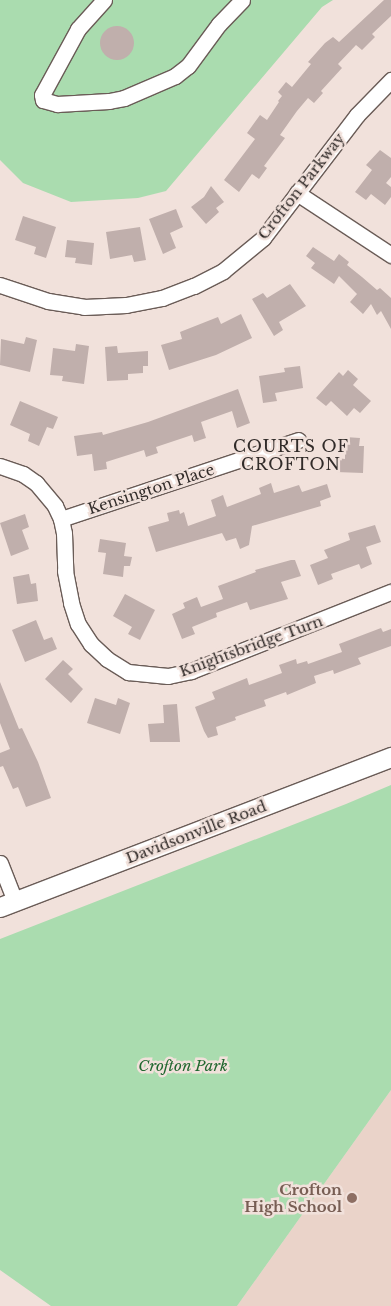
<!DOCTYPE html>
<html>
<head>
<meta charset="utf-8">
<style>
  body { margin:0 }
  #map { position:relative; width:391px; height:1306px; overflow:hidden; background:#f1e1db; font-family:"Libre Baskerville",serif }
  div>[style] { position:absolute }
  .built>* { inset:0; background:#ead3c9 }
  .green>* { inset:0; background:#aadcaf }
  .building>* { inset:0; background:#c0afac }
  .round { border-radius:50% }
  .roads { filter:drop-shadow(1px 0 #6a5c57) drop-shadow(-1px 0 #6a5c57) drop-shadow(0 1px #6a5c57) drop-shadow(0 -1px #6a5c57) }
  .minor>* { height:15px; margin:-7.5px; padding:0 7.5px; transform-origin:7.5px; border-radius:7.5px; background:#fff }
  .major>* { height:19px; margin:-9.5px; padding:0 9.5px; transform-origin:9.5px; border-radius:9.5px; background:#fff }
  .dots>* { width:14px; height:14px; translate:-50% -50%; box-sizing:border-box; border:2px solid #f1e1db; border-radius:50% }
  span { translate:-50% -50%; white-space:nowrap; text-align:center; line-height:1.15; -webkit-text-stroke:5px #f1e1db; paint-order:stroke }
  .street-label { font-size:15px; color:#312b29 }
  .park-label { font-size:15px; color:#20672f; font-style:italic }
  .education-label { font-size:15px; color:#785e54; font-weight:700 }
  .right { translate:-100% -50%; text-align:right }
  .neighbourhood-label { font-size:16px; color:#312b29; letter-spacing:1px }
</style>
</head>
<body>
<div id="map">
  <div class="built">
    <div style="clip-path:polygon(391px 1090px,391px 1306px,237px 1306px)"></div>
  </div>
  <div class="green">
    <div style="clip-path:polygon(0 0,333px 0,322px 7px,166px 191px,138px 198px,71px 202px,23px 183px,0 160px)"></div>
    <div style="clip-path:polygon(391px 785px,391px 1090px,237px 1306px,51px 1306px,0 1270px,0 939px,346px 804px)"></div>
  </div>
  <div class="building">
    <div style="clip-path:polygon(384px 0,391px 0,391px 16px,372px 34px,375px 37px,362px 50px,356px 45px,338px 64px,342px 68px,321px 91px,323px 93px,314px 103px,308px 98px,297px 111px,280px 135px,285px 138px,264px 166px,267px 168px,259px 179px,252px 174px,239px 192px,224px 180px,255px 139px,247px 133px,260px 115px,267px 120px,279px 102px,278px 101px,282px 96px,278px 92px,286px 82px,292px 87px,311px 64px,308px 62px,325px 43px,333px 37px,339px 42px)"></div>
    <div class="round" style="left:100px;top:26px;width:34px;height:34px"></div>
    <div style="clip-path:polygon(380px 150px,391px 158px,391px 177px,386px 183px,391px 187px,391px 197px,385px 205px,371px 194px,366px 200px,355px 192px,372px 170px,366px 165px)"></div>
    <div style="clip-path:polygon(211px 186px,224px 202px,216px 208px,219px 212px,206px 224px,191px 207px,204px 197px)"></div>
    <div style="clip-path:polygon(176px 209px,183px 227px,170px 233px,176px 248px,163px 254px,149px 219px)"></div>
    <div style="clip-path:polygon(23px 216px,56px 227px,46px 258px,34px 254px,36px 247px,15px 240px)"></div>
    <div style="clip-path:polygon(140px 227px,146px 260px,134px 262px,132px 255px,110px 259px,106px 232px)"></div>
    <div style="clip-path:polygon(67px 240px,94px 243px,92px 265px,75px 263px,76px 258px,65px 257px)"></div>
    <div style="clip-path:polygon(313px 247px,334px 261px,339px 254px,349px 262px,347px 265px,362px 277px,377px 290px,380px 288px,391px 298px,391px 329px,381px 311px,377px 315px,371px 304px,363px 314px,350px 302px,357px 294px,339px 276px,334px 284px,311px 268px,315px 263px,306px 256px)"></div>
    <div style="clip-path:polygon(290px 284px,306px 306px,279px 322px,283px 330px,274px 336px,252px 299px,263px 293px,267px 298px)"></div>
    <div style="clip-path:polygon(241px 314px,252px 338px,216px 355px,169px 370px,161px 345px,182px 339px,180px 332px,218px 317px,221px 324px)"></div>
    <div style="clip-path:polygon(26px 337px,37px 340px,30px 372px,0 365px,1px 339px,24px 344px)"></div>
    <div style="clip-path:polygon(76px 344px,89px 346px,84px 384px,62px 381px,63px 376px,50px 375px,53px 348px,75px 351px)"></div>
    <div style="clip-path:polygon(117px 346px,118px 353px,148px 351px,148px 366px,143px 366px,143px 373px,128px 374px,128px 380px,107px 381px,105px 347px)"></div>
    <div style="clip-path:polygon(300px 366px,303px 388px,275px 393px,277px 401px,263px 403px,259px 376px,285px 372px,284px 368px)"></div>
    <div style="clip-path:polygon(348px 370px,358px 379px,353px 385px,371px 401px,360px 413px,354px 408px,347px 416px,331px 401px,326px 406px,316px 398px,339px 372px,343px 376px)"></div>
    <div style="clip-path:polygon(238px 389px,250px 423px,237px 428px,232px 411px,201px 422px,206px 438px,194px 442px,192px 435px,156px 447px,158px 453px,146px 457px,144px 450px,106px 462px,107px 469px,94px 471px,92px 454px,77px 456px,74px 436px,102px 432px,103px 435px,148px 422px)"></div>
    <div style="clip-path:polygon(20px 401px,58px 417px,53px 429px,47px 427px,39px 446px,28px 441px,30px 434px,10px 425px)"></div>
    <div style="clip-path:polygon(345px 437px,360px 438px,359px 446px,364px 446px,363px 473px,336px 472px,336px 458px,345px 459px)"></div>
    <div style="clip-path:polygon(271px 483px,274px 493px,299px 485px,302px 492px,327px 484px,331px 497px,320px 501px,321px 506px,252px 526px,249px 545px,240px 549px,236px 538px,226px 541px,222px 533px,156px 552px,148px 527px,169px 521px,167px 513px,179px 510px,180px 514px,184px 512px,188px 526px,216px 516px,211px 500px,223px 495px,227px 507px,261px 494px,259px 488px)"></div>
    <div style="clip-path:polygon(25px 514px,29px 527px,22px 530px,29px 549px,11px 556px,0 523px)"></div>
    <div style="clip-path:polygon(375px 525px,381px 542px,366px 547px,372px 564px,361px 569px,359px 564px,331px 574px,333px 579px,318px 585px,310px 565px,328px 558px,324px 550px,350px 540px,348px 533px)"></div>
    <div style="clip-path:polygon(100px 539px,126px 543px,124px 556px,132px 557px,130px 566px,124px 566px,123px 577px,103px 574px,106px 553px,98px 552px)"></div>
    <div style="clip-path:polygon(291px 560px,295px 560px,301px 576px,281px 582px,288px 599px,250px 610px,247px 602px,216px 613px,217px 617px,192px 627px,195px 634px,182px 639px,172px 614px,185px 608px,183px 603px,197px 597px,201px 607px,223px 599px,218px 586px,256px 572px,255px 570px)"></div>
    <div style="clip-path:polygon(29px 574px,31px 584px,36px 583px,38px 601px,17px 604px,13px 577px)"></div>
    <div style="clip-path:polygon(125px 594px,155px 610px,140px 640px,128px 634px,132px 627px,113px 616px)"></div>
    <div style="clip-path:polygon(36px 620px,44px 640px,52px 637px,57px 649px,25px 662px,12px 630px)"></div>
    <div style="clip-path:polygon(381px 628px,383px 632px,391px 629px,391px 646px,358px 658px,361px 664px,334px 674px,333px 670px,314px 676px,316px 683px,287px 695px,286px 692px,264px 700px,266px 706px,235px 717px,236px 720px,216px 727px,218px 735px,208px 738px,204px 731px,195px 707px,215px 699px,212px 692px,247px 678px,249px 685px,282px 673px,279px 665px,296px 659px,297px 664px,307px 661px,308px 664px,342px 652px,339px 644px)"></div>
    <div style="clip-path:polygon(63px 660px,73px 669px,68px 674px,83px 689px,71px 703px,45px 679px)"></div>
    <div style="clip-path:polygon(0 682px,19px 729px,22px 728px,38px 762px,51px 798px,26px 807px,18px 787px,13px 789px,3px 766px,0 767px,0 753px,10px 749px,0 723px)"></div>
    <div style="clip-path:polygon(95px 698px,116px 705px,118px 698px,130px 703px,120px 734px,87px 723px)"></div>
    <div style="clip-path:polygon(177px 704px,180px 742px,150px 742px,148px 724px,164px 723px,163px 705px)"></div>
  </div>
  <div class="roads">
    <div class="minor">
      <div style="left:104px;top:0;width:39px;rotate:132deg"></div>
      <div style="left:78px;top:29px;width:75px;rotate:118.6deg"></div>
      <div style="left:42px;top:95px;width:5px;rotate:79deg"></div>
      <div style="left:43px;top:100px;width:15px;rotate:16deg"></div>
      <div style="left:57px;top:104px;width:52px;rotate:-3.3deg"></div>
      <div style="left:109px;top:101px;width:15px;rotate:-11deg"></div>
      <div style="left:124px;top:98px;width:56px;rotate:-23.3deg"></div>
      <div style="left:175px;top:76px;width:16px;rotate:-38deg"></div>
      <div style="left:188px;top:66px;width:52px;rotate:-53.6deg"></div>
      <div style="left:219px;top:24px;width:33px;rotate:-46deg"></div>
      <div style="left:297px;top:193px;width:113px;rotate:33.4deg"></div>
      <div style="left:0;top:285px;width:51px;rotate:18.4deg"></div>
      <div style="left:48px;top:301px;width:36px;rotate:9deg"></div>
      <div style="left:84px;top:307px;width:42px;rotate:-2.7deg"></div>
      <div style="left:126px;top:305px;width:37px;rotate:-11deg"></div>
      <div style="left:162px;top:298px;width:34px;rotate:-21deg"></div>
      <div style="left:194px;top:286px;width:33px;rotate:-27deg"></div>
      <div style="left:223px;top:271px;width:52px;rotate:-39.5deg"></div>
      <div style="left:263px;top:238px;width:155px;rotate:-52.6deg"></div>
      <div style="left:357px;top:115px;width:49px;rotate:-45.8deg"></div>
      <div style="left:0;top:466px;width:24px;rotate:19deg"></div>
      <div style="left:23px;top:474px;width:16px;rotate:35deg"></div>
      <div style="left:36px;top:483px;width:30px;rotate:50deg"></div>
      <div style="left:55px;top:506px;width:14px;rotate:65deg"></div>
      <div style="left:61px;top:519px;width:14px;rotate:78deg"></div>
      <div style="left:64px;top:533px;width:38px;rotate:88deg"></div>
      <div style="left:65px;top:571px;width:33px;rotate:79deg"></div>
      <div style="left:71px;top:603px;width:22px;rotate:72deg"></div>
      <div style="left:78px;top:624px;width:24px;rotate:57deg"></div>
      <div style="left:91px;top:644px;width:22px;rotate:43deg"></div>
      <div style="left:107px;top:659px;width:25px;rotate:32deg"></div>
      <div style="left:128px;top:672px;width:40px;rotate:5.7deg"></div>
      <div style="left:168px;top:676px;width:24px;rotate:-12deg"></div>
      <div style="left:191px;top:671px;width:215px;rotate:-21.6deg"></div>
      <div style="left:61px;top:519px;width:250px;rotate:-18.4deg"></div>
      <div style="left:0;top:863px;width:41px;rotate:68.5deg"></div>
    </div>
    <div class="major">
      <div style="left:0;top:907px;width:419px;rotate:-21deg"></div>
    </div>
  </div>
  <div class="dots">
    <div style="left:352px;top:1198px;background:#8d6e63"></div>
  </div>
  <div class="street-label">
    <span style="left:301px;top:186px;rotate:-52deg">Crofton Parkway</span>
    <span style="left:151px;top:489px;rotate:-18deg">Kensington Place</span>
    <span style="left:251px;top:646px;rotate:-20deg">Knightsbridge Turn</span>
    <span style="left:196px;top:832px;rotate:-21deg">Davidsonville Road</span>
  </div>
  <div class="park-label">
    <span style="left:183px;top:1066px">Crofton Park</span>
  </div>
  <div class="education-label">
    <span class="right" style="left:342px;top:1198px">Crofton<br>High School</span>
  </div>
  <div class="neighbourhood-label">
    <span style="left:291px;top:455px">COURTS OF<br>CROFTON</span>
  </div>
</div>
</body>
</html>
